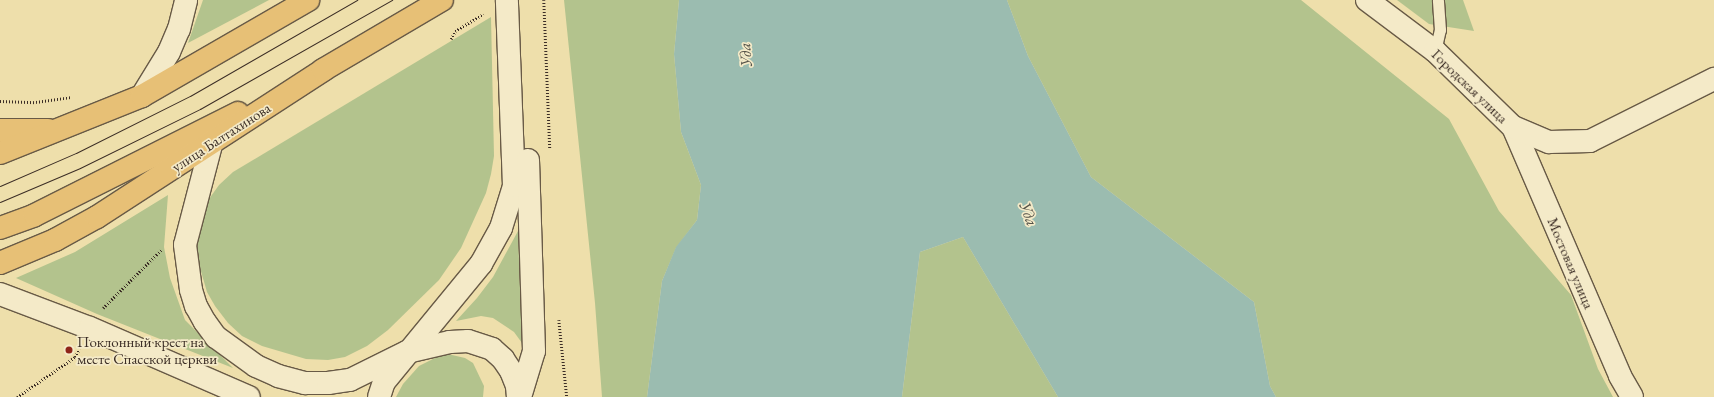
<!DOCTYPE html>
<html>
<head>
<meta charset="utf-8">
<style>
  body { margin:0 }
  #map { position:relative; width:1714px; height:397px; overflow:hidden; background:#eedfab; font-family:"EB Garamond",serif }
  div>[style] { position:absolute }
  .green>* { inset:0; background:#b3c38d }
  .water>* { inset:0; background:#9bbcb0 }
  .path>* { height:2.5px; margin-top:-1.25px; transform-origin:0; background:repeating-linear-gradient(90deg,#3b2d25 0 1px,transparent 0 3px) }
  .roads { filter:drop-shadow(1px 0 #685a46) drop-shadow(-1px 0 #685a46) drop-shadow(0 1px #685a46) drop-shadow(0 -1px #685a46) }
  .service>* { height:11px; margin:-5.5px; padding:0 5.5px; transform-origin:5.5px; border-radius:5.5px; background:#f4eac8 }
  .minor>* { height:22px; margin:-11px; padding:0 11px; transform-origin:11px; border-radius:11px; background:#f4eac8 }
  .tertiary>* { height:22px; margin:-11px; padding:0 11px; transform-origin:11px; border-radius:11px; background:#f4eac8 }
  .secondary>* { height:22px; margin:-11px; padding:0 11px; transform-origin:11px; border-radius:11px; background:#f4eac8 }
  .primary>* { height:22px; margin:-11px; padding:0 11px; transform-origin:11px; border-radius:11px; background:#e7c076 }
  .tram>* { height:1px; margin:-0.5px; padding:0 0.5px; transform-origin:0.5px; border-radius:0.5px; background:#3b2d25 }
  .dots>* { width:11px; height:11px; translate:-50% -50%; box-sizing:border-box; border:2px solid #f4eac8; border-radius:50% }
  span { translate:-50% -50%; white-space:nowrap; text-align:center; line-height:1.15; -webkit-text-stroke:3.5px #f4eac8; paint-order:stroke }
  .street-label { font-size:15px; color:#3b2d25 }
  .poi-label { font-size:15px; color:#3b2d25 }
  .left { translate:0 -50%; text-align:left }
  .water-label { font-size:16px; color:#535148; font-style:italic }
</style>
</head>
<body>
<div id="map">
  <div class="green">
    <div style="clip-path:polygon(203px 0,269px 0,188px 43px)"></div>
    <div style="clip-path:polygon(564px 0,679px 0,674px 54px,681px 132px,701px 185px,697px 220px,676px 248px,662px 281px,647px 397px,602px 397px,595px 303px)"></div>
    <div style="clip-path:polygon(1007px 0,1301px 0,1449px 119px,1499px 211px,1571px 295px,1598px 369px,1613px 397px,1276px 397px,1270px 386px,1254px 302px,1091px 177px,1028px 56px)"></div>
    <div style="clip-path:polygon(1397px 0,1463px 0,1474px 31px,1429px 24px)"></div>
    <div style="clip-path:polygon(491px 17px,494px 156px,491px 174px,486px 193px,461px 248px,439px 280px,388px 330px,367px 346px,345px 357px,328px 360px,306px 359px,262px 346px,242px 336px,228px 323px,215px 306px,207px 292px,200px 268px,197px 246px,201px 219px,209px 199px,219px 185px,233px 172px)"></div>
    <div style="clip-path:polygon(168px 195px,164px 247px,170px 278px,185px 320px,233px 368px,97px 314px,16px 278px,75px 252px)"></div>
    <div style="clip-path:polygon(518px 231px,522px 343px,514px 332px,493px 318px,481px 316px,456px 321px,477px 298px,493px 277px)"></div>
    <div style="clip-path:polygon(963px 237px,1058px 397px,902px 397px,920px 252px)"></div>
    <div style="clip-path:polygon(441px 355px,452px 355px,465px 358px,473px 363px,484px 386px,483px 397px,396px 397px,403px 384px,419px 366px)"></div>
  </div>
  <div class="water">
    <div style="clip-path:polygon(679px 0,1007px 0,1028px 56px,1091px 177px,1254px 302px,1270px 386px,1276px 397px,1058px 397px,963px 237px,920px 252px,902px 397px,647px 397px,662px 281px,676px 247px,697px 220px,701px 185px,681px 132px,674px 54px)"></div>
  </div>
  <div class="path">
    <div style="left:544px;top:0;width:149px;rotate:87.7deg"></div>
    <div style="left:451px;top:39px;width:9px;rotate:-63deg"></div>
    <div style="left:455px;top:31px;width:33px;rotate:-31deg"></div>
    <div style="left:0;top:101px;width:36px;rotate:2deg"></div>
    <div style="left:36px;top:102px;width:35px;rotate:-8deg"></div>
    <div style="left:103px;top:308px;width:83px;rotate:-45deg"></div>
    <div style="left:559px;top:320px;width:77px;rotate:84.1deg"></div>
    <div style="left:17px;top:397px;width:70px;rotate:-34.6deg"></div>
    <div style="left:75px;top:357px;width:9px;rotate:-63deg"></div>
  </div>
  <div class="roads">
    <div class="service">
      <div style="left:1435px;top:51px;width:22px;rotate:-77deg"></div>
      <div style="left:1440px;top:30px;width:30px;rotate:-94deg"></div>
    </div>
    <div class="minor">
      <div style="left:1513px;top:127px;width:271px;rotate:66.7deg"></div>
      <div style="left:1620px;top:376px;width:24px;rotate:60deg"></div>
    </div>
    <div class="tertiary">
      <div style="left:1367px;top:0;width:85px;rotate:36.9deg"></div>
      <div style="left:1435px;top:51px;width:109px;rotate:44.3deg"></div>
      <div style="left:1513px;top:127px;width:39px;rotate:23deg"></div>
      <div style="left:1549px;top:142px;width:41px;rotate:-1.4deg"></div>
      <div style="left:1590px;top:141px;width:139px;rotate:-26.6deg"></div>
    </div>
    <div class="secondary">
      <div style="left:142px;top:96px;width:52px;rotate:-58.5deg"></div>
      <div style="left:169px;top:52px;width:25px;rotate:-67deg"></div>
      <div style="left:179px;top:29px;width:30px;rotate:-76deg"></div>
      <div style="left:211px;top:145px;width:103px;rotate:104.6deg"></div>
      <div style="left:185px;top:245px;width:45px;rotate:82.4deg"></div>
      <div style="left:191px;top:290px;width:17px;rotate:73deg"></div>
      <div style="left:196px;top:306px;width:18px;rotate:61deg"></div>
      <div style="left:205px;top:322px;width:19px;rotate:54deg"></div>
      <div style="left:216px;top:337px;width:49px;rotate:35.9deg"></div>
      <div style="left:256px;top:366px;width:24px;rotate:24deg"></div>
      <div style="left:278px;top:376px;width:28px;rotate:15deg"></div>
      <div style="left:305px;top:383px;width:23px"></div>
      <div style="left:328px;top:383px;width:22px;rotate:-8deg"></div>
      <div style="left:350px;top:380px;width:64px;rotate:-26.2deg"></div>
      <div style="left:407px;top:352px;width:44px;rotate:-13.1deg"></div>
      <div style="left:450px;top:342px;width:18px;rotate:-3deg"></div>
      <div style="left:468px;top:341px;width:25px;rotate:18deg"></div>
      <div style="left:492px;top:349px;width:15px;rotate:42deg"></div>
      <div style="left:503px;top:359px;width:14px;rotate:56deg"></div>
      <div style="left:511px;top:371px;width:16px;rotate:68deg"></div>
      <div style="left:517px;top:386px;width:11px;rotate:85deg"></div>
      <div style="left:0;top:294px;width:96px;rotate:20.7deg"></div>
      <div style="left:90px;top:328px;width:173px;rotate:23.5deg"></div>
      <div style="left:379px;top:397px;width:16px;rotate:-72deg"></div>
      <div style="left:384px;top:382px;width:153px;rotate:-50.6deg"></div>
      <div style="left:481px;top:264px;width:41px;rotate:-60.9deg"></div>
      <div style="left:501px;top:228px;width:44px;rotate:-72.8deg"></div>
      <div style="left:514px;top:186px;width:186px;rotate:-92.2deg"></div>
      <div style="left:520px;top:397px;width:48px;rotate:-73.1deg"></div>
      <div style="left:534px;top:351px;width:191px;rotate:-91.8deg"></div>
    </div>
    <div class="primary">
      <div style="left:0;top:130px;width:48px"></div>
      <div style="left:0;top:153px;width:153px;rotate:-21.9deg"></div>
      <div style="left:142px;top:96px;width:192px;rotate:-30deg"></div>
      <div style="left:0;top:228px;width:37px;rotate:-20deg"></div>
      <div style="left:35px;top:215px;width:227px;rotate:-26.7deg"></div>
      <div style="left:0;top:263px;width:60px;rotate:-22.7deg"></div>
      <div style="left:55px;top:240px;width:48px;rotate:-28.7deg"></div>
      <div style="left:97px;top:217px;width:270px;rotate:-33deg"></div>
      <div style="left:323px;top:70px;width:138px;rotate:-30.5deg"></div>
    </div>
  </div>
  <div class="tram">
    <div style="left:0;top:186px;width:83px;rotate:-23.5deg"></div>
    <div style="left:76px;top:153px;width:127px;rotate:-26.6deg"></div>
    <div style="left:190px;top:96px;width:193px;rotate:-29.9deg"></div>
    <div style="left:0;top:202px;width:87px;rotate:-23deg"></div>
    <div style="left:80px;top:168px;width:134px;rotate:-26.2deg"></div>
    <div style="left:200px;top:109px;width:221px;rotate:-29.6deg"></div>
  </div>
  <div class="dots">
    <div style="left:69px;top:350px;background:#8f2418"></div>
  </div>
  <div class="street-label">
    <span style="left:1470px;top:86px;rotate:44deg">Городская улица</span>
    <span style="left:221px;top:137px;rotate:-33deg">улица Балтахинова</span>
    <span style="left:1571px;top:263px;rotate:67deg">Мостовая улица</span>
  </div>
  <div class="poi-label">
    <span class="left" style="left:77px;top:350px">Поклонный крест на<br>месте Спасской церкви</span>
  </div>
  <div class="water-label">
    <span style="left:746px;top:55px;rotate:-94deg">Уда</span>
    <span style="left:1028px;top:214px;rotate:69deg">Уда</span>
  </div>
</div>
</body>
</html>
